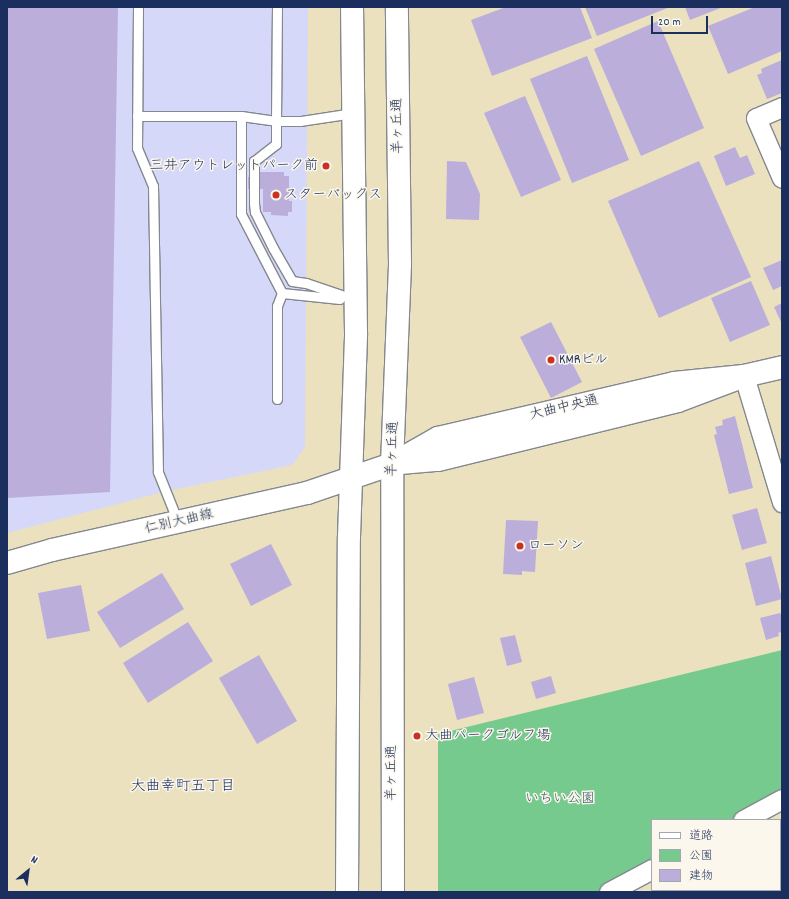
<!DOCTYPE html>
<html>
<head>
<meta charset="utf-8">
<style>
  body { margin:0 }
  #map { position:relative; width:789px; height:899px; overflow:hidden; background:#ebe1bf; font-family:Dekko,"Klee One",sans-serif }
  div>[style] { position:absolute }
  .built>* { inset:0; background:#d6d8f9 }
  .green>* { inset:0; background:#76ca8d }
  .building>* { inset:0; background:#bbaeda }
  .roads { filter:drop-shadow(1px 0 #83888e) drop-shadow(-1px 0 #83888e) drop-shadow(0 1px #83888e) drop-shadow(0 -1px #83888e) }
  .lane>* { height:9px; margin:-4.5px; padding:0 4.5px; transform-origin:4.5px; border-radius:4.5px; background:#fff }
  .street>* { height:19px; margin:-9.5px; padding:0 9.5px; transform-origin:9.5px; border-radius:9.5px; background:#fff }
  .secondary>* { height:22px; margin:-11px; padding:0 11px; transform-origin:11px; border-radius:11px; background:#fff }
  .dots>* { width:11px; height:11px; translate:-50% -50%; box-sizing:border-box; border:2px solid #fbf7ec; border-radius:50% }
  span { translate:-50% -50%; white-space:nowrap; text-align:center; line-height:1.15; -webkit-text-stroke:3px #fbf7ec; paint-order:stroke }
  .street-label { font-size:14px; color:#1b2f5e }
  .poi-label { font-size:14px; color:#1b2f5e }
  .right { translate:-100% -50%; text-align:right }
  .left { translate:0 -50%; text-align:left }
  .park-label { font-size:14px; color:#365e6c }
  .neighbourhood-label { font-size:15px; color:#1b2f5e }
  .frame { position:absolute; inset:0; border:8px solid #1b2f5e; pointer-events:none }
  .legend { position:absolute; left:651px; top:819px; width:130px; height:72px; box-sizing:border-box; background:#fbf7ec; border:1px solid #a1a7b3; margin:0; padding:5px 7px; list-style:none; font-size:12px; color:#1b2f5e }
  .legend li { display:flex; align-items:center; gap:8px; height:20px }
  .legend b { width:20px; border:1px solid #a1a7b3 }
  .north { position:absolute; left:8px; top:851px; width:40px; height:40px; -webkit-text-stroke:3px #fbf7ec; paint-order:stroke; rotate:29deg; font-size:11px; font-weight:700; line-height:16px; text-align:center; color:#1b2f5e }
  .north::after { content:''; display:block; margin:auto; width:14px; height:18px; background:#1b2f5e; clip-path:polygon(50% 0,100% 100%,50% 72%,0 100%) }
  .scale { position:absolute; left:651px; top:16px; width:57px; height:18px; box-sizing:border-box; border:2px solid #1b2f5e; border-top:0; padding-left:5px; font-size:12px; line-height:14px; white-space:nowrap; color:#1b2f5e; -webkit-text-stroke:3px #fbf7ec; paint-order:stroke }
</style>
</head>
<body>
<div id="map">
  <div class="built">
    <div style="clip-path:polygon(7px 7px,308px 7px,305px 447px,292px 465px,167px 491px,7px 533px)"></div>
  </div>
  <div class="green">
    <div style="clip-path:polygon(782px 650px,782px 799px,743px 820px,652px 820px,652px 869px,609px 892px,438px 892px,438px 734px)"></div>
  </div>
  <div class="building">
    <div style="clip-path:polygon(7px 7px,118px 7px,110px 492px,7px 498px)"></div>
    <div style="clip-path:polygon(506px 7px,580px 7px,592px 38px,492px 76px,471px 20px)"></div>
    <div style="clip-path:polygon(585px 7px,670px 7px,597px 36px)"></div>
    <div style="clip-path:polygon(685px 7px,723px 7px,690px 20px)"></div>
    <div style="clip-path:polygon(755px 7px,782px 7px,782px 51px,728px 74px,708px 26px)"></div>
    <div style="clip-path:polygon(658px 21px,704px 128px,641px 156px,594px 49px)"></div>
    <div style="clip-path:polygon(587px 56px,629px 160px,572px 183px,530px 79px)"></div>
    <div style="clip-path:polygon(782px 60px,782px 93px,767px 99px,757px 75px,762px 73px,761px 69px)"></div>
    <div style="clip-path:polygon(525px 96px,561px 180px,521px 197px,484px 113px)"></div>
    <div style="clip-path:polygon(735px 147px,740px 158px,747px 155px,755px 174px,726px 186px,714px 156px)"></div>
    <div style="clip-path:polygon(447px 161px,466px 162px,480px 194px,479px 220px,446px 219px)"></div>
    <div style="clip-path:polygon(699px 161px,751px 277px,659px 318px,608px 201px)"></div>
    <div style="clip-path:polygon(259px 172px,284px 172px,284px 176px,289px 176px,289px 201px,292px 201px,292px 212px,288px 212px,288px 216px,271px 215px,271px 212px,263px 212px,263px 189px,248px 189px,248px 177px,259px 177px)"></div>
    <div style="clip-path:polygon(782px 260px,782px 286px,773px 290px,763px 268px)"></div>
    <div style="clip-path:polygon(751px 281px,770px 325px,730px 342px,711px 298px)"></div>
    <div style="clip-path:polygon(782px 303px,782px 324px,774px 307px)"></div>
    <div style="clip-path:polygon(551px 322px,582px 382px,551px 398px,520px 337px)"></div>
    <div style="clip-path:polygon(735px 416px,753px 488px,729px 494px,714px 435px,717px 434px,715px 427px,723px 425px,722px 420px)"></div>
    <div style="clip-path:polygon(757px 508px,767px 543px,742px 550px,732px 515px)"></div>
    <div style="clip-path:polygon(506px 520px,538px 521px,535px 572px,522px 571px,522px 575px,503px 574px)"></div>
    <div style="clip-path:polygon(271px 544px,292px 585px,251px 606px,230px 564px)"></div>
    <div style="clip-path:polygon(771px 556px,782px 599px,756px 606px,745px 563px)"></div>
    <div style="clip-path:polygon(162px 573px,184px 609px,120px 648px,97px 612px)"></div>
    <div style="clip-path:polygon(81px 585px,90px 631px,47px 639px,38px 593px)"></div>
    <div style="clip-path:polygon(780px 613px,782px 616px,782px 632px,778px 633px,779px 636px,766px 640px,760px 618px)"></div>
    <div style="clip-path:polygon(188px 622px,213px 661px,148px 703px,123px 663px)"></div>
    <div style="clip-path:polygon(515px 635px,522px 662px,507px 666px,500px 638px)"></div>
    <div style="clip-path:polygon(259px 655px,297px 721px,257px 744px,219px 678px)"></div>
    <div style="clip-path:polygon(551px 676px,556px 693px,536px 699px,531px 682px)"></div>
    <div style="clip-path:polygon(474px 677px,484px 713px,457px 720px,448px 684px)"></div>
    <div style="clip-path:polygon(780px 842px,782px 846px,782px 852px,780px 853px)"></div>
    <div style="clip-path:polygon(758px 890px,780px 890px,781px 892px,758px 892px)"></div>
  </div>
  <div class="roads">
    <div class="lane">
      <div style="left:138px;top:7px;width:141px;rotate:90.4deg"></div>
      <div style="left:137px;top:148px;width:41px;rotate:67.2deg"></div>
      <div style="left:153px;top:186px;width:286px;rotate:89deg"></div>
      <div style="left:158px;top:472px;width:54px;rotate:68.2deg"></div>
      <div style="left:353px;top:113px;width:54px;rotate:171.4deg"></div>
      <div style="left:300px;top:121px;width:24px;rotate:180deg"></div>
      <div style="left:276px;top:121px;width:23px;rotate:90deg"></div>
      <div style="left:276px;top:144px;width:28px;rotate:142deg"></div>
      <div style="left:254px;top:161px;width:42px;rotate:90deg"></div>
      <div style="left:254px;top:203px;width:9px;rotate:84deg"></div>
      <div style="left:255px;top:212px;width:40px;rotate:63.4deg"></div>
      <div style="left:273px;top:248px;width:38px;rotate:60deg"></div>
      <div style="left:292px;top:281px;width:14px;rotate:8deg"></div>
      <div style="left:306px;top:283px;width:53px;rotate:18.8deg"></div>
      <div style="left:137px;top:116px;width:104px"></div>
      <div style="left:241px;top:116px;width:35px;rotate:8deg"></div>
      <div style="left:276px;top:121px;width:114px;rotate:-89.5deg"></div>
      <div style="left:241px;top:116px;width:98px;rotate:90deg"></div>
      <div style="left:241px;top:214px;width:89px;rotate:62.6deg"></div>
      <div style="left:282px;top:293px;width:58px;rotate:5.9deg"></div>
      <div style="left:277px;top:399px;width:93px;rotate:-90deg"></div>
      <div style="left:277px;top:306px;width:14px;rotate:-69deg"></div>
    </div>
    <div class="street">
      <div style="left:782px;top:107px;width:28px;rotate:157deg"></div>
      <div style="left:756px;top:118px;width:65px;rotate:66.6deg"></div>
      <div style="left:744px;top:376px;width:132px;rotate:73.2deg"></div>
      <div style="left:743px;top:820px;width:44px;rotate:-28.3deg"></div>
      <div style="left:609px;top:892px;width:49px;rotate:-28.1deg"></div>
    </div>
    <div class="secondary">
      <div style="left:400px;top:463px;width:38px;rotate:-5deg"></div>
      <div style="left:438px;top:460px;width:247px;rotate:-13.8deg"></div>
      <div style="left:678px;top:401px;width:71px;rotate:-20.7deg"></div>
      <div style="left:744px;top:376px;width:39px;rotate:-13deg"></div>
      <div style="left:7px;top:563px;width:47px;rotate:-16.1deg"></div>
      <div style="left:52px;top:550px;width:261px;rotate:-12.6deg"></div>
      <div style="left:307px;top:493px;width:90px;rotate:-18.8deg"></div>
      <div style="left:392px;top:464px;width:53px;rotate:-29.5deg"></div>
      <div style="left:438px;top:438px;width:242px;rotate:-13.1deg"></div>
      <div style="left:674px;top:383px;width:70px;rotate:-5.7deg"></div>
      <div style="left:347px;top:892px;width:355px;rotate:-89.7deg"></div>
      <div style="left:349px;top:537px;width:204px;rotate:-88deg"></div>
      <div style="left:356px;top:333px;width:326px;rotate:-90.7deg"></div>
      <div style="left:393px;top:892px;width:428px;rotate:-90.1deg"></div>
      <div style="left:392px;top:464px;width:200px;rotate:-87.7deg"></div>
      <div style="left:400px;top:264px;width:257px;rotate:-90.7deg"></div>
    </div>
  </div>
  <div class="dots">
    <div style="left:326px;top:166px;background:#c8321e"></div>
    <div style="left:276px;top:195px;background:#c8321e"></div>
    <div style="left:551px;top:360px;background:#c8321e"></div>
    <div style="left:520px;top:546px;background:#c8321e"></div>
    <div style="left:417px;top:736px;background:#c8321e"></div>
  </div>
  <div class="street-label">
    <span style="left:398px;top:126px;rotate:-91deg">羊ヶ丘通</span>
    <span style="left:564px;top:408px;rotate:-13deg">大曲中央通</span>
    <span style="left:393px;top:449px;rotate:-88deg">羊ヶ丘通</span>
    <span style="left:179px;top:522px;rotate:-13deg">仁別大曲線</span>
    <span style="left:392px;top:773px;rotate:-90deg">羊ヶ丘通</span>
  </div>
  <div class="poi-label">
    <span class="right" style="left:318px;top:166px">三井アウトレットパーク前</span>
    <span class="left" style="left:284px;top:195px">スターバックス</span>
    <span class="left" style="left:559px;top:360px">KMRビル</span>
    <span class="left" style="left:528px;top:546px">ローソン</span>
    <span class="left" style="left:425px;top:736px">大曲パークゴルフ場</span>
  </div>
  <div class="park-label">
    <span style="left:560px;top:799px">いちい公園</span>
  </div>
  <div class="neighbourhood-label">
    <span style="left:183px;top:788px">大曲幸町五丁目</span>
  </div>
  <div class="frame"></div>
  <ul class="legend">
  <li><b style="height:5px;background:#fff"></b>道路</li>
  <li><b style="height:11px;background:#76ca8d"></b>公園</li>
  <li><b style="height:11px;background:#bbaeda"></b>建物</li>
  </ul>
  <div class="north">N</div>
  <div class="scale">20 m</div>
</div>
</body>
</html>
